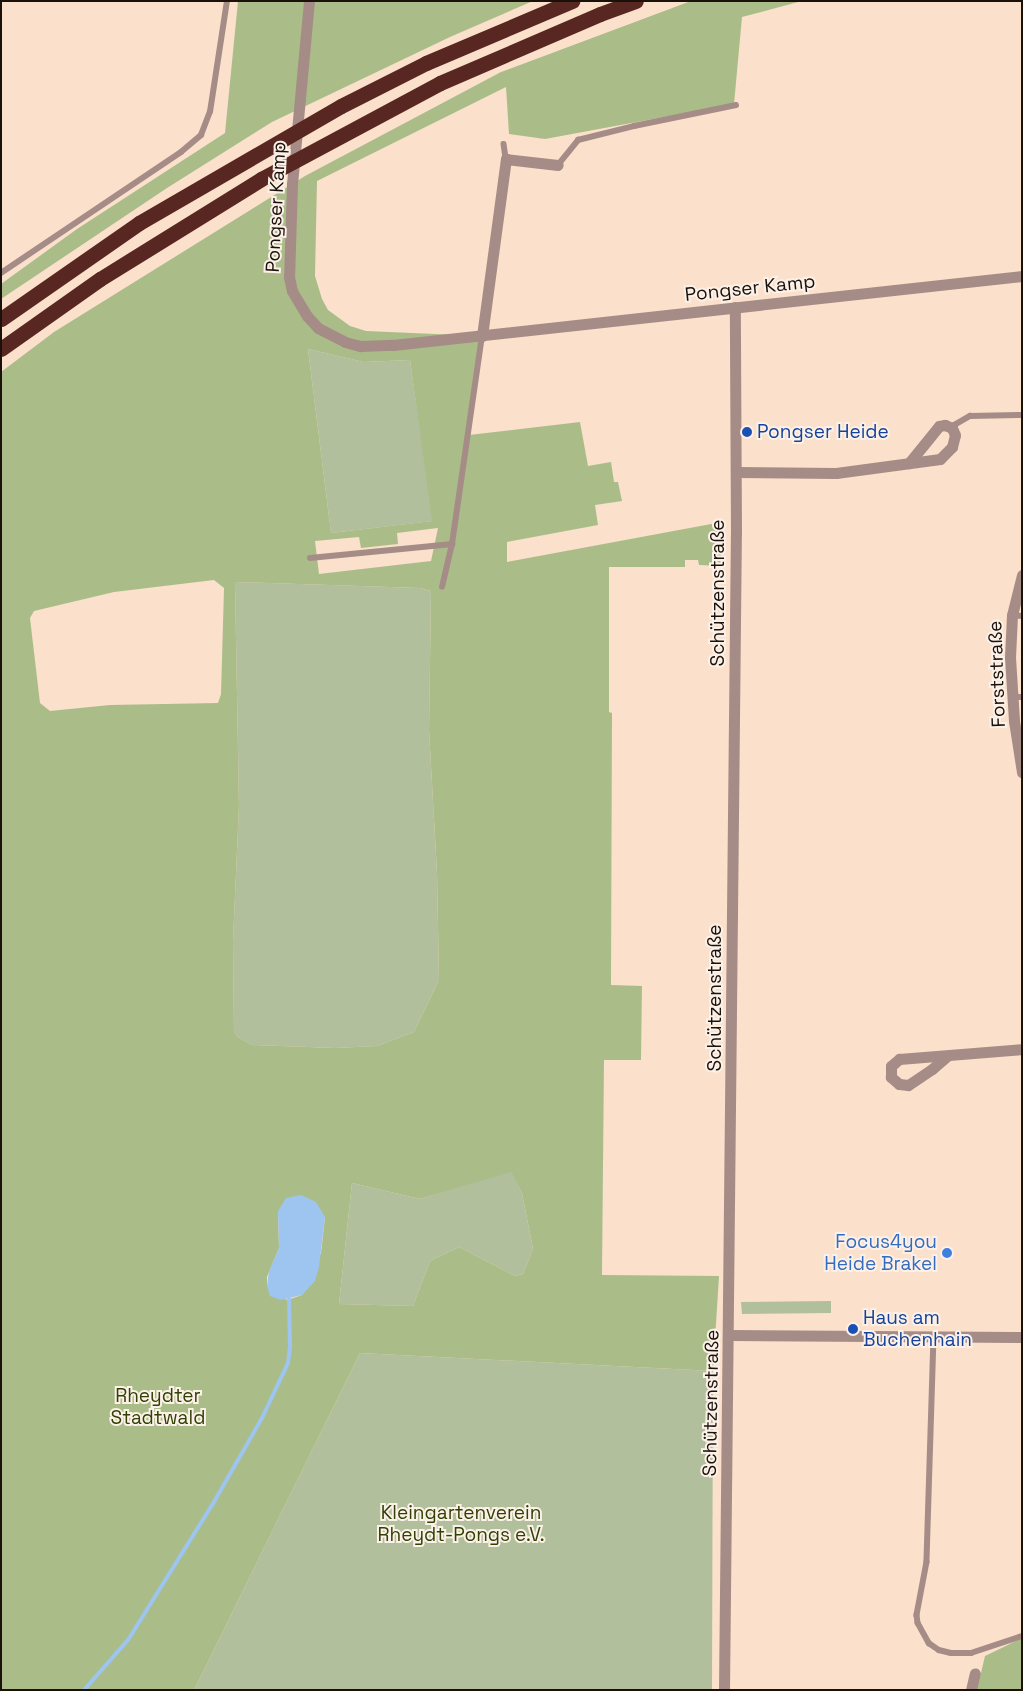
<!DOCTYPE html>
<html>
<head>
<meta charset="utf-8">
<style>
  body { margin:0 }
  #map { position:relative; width:1023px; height:1691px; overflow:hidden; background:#fbe0cb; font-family:"Space Grotesk",sans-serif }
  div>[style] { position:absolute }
  .green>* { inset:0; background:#b2bf9d }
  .forest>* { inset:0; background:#aabd89 }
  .water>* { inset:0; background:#9dc5ef }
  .stream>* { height:4px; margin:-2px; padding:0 2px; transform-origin:2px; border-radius:2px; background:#9dc5ef }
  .service>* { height:5.5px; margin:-2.75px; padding:0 2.75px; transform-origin:2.75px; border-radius:2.75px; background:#a68c87 }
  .minor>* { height:11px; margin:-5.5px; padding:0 5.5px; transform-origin:5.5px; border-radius:5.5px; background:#a68c87 }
  .motorway>* { height:15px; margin:-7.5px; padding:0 7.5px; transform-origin:7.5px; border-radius:7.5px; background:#582721 }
  .dots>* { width:14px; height:14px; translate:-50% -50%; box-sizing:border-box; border:2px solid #fcf1e8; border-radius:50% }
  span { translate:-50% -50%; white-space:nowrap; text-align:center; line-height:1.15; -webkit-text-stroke:4px #fcf1e8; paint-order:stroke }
  .street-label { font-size:19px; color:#1a110a }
  .transit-label { font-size:19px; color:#164399 }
  .left { translate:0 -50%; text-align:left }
  .shop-label { font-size:19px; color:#366cbe }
  .right { translate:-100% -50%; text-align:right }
  .park-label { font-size:19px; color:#314104 }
  .frame { position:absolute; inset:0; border:2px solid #1a110a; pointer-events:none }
</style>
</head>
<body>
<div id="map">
  <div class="green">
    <div style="clip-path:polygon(308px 349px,364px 362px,410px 360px,433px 521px,331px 533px)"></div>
    <div style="clip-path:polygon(235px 582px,420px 588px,431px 591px,429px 730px,437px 873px,439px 980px,414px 1032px,377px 1046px,335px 1048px,252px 1045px,238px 1037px,234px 1031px,233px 941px,239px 806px)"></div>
    <div style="clip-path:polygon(511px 1171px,522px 1193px,533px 1249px,523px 1274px,515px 1276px,459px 1247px,430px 1261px,413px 1306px,339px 1304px,352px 1183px,420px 1199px)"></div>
    <div style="clip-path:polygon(831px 1301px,831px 1313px,742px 1314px,741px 1302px)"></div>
    <div style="clip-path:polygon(360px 1353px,713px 1371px,712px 1690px,194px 1690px)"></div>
  </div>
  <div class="forest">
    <div style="clip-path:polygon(238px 1px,533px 1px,450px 37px,272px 122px,167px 188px,1px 299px,1px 284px,77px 229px,225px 133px)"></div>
    <div style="clip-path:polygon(evenodd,691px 1px,802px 1px,742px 17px,734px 104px,545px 139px,509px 134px,506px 87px,317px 181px,315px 276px,322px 299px,328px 310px,350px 326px,366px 331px,482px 336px,469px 435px,580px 422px,588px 466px,611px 462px,614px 482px,618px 482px,622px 501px,595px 505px,598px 525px,507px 542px,507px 562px,722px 522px,721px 566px,699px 565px,698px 560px,685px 560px,685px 567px,609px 567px,609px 712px,612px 713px,611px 985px,642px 986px,641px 1060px,604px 1060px,602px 1275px,719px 1276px,713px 1371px,360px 1353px,194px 1690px,1px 1690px,1px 372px,54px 332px,305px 176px,501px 72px,691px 1px,308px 349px,364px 362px,410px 360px,432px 521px,331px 533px,308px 349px,691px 1px,438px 528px,431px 561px,319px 574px,315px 541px,359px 537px,361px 548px,398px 544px,397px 533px,438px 528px,691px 1px,214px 580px,224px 588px,221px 694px,218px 703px,110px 705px,50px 711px,40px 703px,30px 618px,34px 611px,114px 592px,214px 580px,691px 1px,235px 582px,420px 588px,431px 591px,429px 730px,437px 873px,439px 980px,414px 1032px,377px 1046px,335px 1048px,252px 1045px,238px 1037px,234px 1031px,233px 941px,239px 806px,235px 582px,691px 1px,511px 1172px,522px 1193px,533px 1249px,523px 1274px,515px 1276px,459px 1247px,430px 1261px,413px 1306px,339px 1304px,352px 1183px,420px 1199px,511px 1172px,691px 1px,278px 1211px,325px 1217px,321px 1253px,302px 1295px,287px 1300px,267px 1286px,267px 1277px,279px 1248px,278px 1211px)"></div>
    <div style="clip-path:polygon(1022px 1638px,1022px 1690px,977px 1690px,985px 1656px)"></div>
  </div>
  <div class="water">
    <div style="clip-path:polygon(301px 1195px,316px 1202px,325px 1217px,319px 1267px,315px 1281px,302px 1295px,281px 1300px,270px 1296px,267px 1286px,269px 1271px,279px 1248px,278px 1211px,286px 1198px)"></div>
  </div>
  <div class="stream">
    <div style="left:84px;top:1690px;width:67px;rotate:-48.7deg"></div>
    <div style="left:128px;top:1640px;width:165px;rotate:-58.1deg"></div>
    <div style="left:215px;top:1500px;width:95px;rotate:-60.2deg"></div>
    <div style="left:262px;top:1418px;width:61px;rotate:-64.7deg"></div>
    <div style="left:288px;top:1363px;width:17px;rotate:-83deg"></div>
    <div style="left:290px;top:1346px;width:47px;rotate:-91.2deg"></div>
  </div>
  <div class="service">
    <div style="left:504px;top:144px;width:15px;rotate:82deg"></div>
    <div style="left:558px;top:165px;width:32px;rotate:-51deg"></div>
    <div style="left:578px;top:140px;width:58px;rotate:-14deg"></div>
    <div style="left:634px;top:126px;width:104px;rotate:-11.6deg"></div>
    <div style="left:1px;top:273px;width:217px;rotate:-33.9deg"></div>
    <div style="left:181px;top:152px;width:26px;rotate:-40deg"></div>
    <div style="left:201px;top:135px;width:25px;rotate:-69deg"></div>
    <div style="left:210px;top:112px;width:112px;rotate:-81.3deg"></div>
    <div style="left:951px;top:427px;width:22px;rotate:-30deg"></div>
    <div style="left:970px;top:416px;width:52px;rotate:-1.1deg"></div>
    <div style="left:310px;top:558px;width:143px;rotate:-5.6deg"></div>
    <div style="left:442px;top:587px;width:44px;rotate:-76.9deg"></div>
    <div style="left:452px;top:544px;width:210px;rotate:-81.8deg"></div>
    <div style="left:1012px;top:615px;width:10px;rotate:6deg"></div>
    <div style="left:1012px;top:697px;width:10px"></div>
    <div style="left:934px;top:1337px;width:225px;rotate:91.8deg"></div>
    <div style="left:927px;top:1562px;width:54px;rotate:100.7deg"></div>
    <div style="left:917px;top:1615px;width:8px;rotate:83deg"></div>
    <div style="left:918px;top:1623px;width:23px;rotate:61deg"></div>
    <div style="left:929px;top:1643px;width:12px;rotate:35deg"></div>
    <div style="left:939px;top:1650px;width:12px;rotate:14deg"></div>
    <div style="left:951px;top:1653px;width:20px"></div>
    <div style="left:971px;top:1653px;width:54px;rotate:-18.4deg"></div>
  </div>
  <div class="minor">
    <div style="left:309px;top:1px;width:184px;rotate:95.3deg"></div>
    <div style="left:292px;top:184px;width:93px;rotate:91.8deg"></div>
    <div style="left:289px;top:277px;width:14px;rotate:78deg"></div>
    <div style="left:292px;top:291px;width:29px;rotate:59deg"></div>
    <div style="left:307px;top:316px;width:16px;rotate:47deg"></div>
    <div style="left:318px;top:328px;width:30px;rotate:27deg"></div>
    <div style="left:345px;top:342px;width:16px;rotate:15deg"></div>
    <div style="left:360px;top:346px;width:33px;rotate:-2deg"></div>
    <div style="left:393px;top:345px;width:633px;rotate:-6.26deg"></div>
    <div style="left:482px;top:336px;width:179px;rotate:-82.3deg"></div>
    <div style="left:506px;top:159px;width:52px;rotate:6.6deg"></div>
    <div style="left:736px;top:472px;width:100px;rotate:0.6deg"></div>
    <div style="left:836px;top:473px;width:105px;rotate:-7.7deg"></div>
    <div style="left:940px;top:459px;width:17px;rotate:-45deg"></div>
    <div style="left:952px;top:447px;width:12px;rotate:-76deg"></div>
    <div style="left:955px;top:435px;width:8px;rotate:-113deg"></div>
    <div style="left:952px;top:428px;width:8px;rotate:-157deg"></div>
    <div style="left:945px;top:425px;width:6px;rotate:171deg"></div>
    <div style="left:939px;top:426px;width:48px;rotate:129deg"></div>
    <div style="left:1022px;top:575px;width:41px;rotate:104deg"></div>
    <div style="left:1012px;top:615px;width:42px;rotate:92.7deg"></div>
    <div style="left:1010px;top:657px;width:64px;rotate:86.4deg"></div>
    <div style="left:1014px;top:721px;width:52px;rotate:81.1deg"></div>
    <div style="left:947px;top:1056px;width:20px;rotate:139deg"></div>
    <div style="left:932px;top:1069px;width:29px;rotate:146deg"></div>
    <div style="left:908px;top:1085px;width:9px;rotate:-174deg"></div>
    <div style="left:899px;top:1084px;width:11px;rotate:-139deg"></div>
    <div style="left:891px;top:1077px;width:11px;rotate:-90deg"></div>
    <div style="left:891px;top:1066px;width:11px;rotate:-41deg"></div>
    <div style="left:899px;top:1059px;width:123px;rotate:-4.6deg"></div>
    <div style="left:729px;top:1335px;width:293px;rotate:0.4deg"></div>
    <div style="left:724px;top:1690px;width:1157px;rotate:-89.41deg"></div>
    <div style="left:736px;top:533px;width:226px;rotate:-90.3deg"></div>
    <div style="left:971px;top:1690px;width:17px;rotate:-77deg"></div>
  </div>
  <div class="motorway">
    <div style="left:1px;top:319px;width:168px;rotate:-34.8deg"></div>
    <div style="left:139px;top:223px;width:233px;rotate:-30.1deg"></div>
    <div style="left:341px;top:106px;width:95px;rotate:-26.8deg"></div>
    <div style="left:426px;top:63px;width:159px;rotate:-23deg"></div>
    <div style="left:1px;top:349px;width:121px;rotate:-35.3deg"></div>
    <div style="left:100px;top:279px;width:190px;rotate:-31.8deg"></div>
    <div style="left:261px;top:179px;width:203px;rotate:-28.2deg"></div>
    <div style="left:440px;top:83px;width:174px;rotate:-23.3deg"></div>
    <div style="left:600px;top:14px;width:38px;rotate:-20deg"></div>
  </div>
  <div class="dots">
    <div style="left:747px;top:432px;background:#1a4fb4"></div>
    <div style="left:947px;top:1253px;background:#3f7fe0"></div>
    <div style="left:853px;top:1329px;background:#1a4fb4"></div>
  </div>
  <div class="street-label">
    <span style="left:276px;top:207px;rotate:-87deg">Pongser Kamp</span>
    <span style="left:750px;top:288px;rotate:-6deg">Pongser Kamp</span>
    <span style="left:718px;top:593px;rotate:-90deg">Schützenstraße</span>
    <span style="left:997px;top:674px;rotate:-92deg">Forststraße</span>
    <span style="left:715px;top:998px;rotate:-90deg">Schützenstraße</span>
    <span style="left:711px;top:1403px;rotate:-89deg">Schützenstraße</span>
  </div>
  <div class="transit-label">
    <span class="left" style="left:757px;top:432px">Pongser Heide</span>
    <span class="left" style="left:863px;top:1329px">Haus am<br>Buchenhain</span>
  </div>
  <div class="shop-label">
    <span class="right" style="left:937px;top:1253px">Focus4you<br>Heide Brakel</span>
  </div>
  <div class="park-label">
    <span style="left:158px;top:1407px">Rheydter<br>Stadtwald</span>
    <span style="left:461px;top:1524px">Kleingartenverein<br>Rheydt-Pongs e.V.</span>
  </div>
  <div class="frame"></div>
</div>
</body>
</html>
